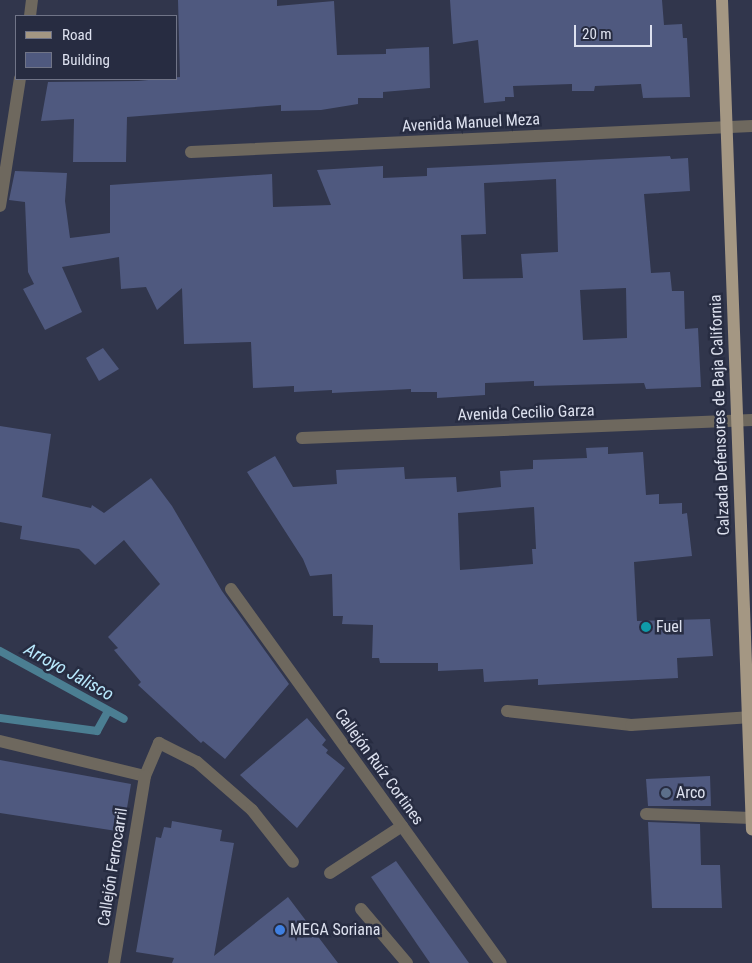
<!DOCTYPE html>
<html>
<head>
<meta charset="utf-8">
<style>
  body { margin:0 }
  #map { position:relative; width:752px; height:963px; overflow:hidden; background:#31364c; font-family:"Roboto Condensed",sans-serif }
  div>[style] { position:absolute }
  .stream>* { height:8px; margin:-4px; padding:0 4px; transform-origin:4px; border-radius:4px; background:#4b7e92 }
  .building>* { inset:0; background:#4f597f }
  .service>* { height:12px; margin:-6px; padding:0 6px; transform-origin:6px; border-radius:6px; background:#6e685e }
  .minor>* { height:12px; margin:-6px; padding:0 6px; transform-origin:6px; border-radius:6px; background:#6e685e }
  .primary>* { height:12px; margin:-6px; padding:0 6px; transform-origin:6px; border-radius:6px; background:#a49783 }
  .dots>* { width:14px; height:14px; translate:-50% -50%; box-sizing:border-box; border:2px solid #272c41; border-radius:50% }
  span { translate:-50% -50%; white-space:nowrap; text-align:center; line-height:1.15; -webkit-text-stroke:5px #272c41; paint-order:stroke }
  .street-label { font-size:16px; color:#dde1ef }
  .poi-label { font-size:16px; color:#dde1ef }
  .left { translate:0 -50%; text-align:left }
  .water-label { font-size:18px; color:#b9e9fd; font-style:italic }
  .legend { position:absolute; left:15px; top:15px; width:162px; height:65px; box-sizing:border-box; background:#272c41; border:1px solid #707487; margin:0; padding:6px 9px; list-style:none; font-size:15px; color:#dde1ef }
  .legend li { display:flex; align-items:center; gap:10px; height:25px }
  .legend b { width:25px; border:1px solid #707487 }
  .scale { position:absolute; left:574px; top:25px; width:78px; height:22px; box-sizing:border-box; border:2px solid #dde1ef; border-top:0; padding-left:6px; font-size:15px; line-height:18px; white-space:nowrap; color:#dde1ef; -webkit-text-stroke:4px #272c41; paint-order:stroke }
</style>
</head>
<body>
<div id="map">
  <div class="stream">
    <div style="left:0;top:651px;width:141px;rotate:28.7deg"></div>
    <div style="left:0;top:718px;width:98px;rotate:7.6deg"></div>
    <div style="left:97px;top:731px;width:23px;rotate:-61deg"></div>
  </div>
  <div class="building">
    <div style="clip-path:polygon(178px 0,277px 0,277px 6px,334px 1px,337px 55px,386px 54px,386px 49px,429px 47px,430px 88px,383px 92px,383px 98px,358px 98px,358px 104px,321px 110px,281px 111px,281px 105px,127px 117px,126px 162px,73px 162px,74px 119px,41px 121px,48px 82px,138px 81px,180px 77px)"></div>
    <div style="clip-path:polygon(450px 0,662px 0,664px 25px,682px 24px,683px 38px,687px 38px,690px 97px,643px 98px,641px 84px,595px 86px,594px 91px,572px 91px,572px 84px,513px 86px,514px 97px,505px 97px,505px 101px,484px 103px,478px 40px,453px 44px)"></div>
    <div style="clip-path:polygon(evenodd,670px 156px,671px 159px,688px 158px,690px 191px,644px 194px,651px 273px,670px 272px,672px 291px,684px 291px,685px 329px,698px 328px,701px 387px,646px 389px,644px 383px,534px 386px,534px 381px,485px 383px,485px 395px,437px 398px,437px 392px,411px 392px,411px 389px,332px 393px,332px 390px,294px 392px,294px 386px,253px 388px,251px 342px,184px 344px,182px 288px,157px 310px,146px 287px,121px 289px,119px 257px,62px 267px,82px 312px,45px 330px,23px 289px,34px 284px,28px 272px,25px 202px,9px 200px,15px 171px,67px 173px,65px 201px,70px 238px,110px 233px,110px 185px,272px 174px,273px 207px,331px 205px,317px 170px,383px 166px,383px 178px,427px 176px,427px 168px,670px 156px,556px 179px,558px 252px,521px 254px,523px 278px,463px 279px,461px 235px,486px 234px,484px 183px,556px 179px,670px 156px,626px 288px,627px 338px,583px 340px,580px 290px,626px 288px)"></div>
    <div style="clip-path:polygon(103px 348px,119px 369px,99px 381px,86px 358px)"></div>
    <div style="clip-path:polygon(0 426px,51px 434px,42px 497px,91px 508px,92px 505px,104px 513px,151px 478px,172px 506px,222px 591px,289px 684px,225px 759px,203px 741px,201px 743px,138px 685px,141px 682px,114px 650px,118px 648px,108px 637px,160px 584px,124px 540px,95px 565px,79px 549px,20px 539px,22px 526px,0 522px)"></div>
    <div style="clip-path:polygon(evenodd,608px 447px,608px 454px,643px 452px,646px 495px,659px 494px,659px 504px,682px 503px,682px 514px,687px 513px,692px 556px,634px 562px,637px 621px,710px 619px,713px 656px,677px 658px,678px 678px,538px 685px,538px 679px,484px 682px,483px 669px,438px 671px,438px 663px,380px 663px,379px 658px,372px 658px,373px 625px,342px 624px,343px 616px,333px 616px,332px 574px,310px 576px,303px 559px,247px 472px,275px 456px,293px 487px,337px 484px,336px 470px,404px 467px,405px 479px,456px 477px,457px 492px,501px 487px,500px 471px,533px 469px,533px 460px,587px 458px,586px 448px,608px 447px,534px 507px,536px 549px,532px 549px,533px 564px,460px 570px,458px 513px,534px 507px)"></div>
    <div style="clip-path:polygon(307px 718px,326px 740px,322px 745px,328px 750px,326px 753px,345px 768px,297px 828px,240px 775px)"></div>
    <div style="clip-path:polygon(0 760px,131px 784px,123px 832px,0 813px)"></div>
    <div style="clip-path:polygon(710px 776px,711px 806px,648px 806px,646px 779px)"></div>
    <div style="clip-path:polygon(172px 821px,222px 830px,220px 841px,234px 843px,214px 956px,288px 897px,338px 963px,172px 963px,174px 958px,136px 952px,156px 837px,161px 838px,164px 827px,171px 828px)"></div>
    <div style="clip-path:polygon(648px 822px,700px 824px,701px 865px,720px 865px,722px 908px,652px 908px)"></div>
    <div style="clip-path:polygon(396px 861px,469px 963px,430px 963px,371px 877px)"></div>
  </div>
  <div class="service">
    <div style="left:145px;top:776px;width:36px;rotate:-67deg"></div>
    <div style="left:159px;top:743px;width:42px;rotate:26.6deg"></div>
    <div style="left:197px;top:762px;width:73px;rotate:41.1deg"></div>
    <div style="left:252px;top:810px;width:66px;rotate:51.7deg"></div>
    <div style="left:646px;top:814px;width:105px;rotate:2.2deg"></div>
    <div style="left:330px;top:873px;width:86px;rotate:-33.1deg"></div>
    <div style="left:361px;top:909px;width:71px;rotate:49.6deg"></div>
  </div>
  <div class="minor">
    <div style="left:30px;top:16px;width:16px;rotate:-83deg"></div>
    <div style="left:191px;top:152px;width:562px;rotate:-2.65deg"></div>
    <div style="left:0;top:206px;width:129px;rotate:-81.1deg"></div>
    <div style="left:302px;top:438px;width:450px;rotate:-2.3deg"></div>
    <div style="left:231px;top:589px;width:461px;rotate:54.2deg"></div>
    <div style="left:507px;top:711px;width:125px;rotate:6.4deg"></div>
    <div style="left:631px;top:725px;width:121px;rotate:-3.8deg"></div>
    <div style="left:0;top:741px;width:149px;rotate:13.6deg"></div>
    <div style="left:145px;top:776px;width:190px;rotate:99.4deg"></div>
  </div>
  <div class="primary">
    <div style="left:722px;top:0;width:830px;rotate:87.93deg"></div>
  </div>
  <div class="dots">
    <div style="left:646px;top:627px;background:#0f9aa8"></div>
    <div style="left:666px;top:793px;background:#5c6f8a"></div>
    <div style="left:280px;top:930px;background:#3f7fe0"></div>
  </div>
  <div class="street-label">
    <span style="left:471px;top:123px;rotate:-3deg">Avenida Manuel Meza</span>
    <span style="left:526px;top:413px;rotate:-2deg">Avenida Cecilio Garza</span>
    <span style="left:720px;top:415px;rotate:-92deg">Calzada Defensores de Baja California</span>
    <span style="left:379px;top:767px;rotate:54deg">Callejón Ruíz Cortines</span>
    <span style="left:113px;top:867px;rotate:-81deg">Callejón Ferrocarril</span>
  </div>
  <div class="poi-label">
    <span class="left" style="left:656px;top:627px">Fuel</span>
    <span class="left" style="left:676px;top:793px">Arco</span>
    <span class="left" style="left:290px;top:930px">MEGA Soriana</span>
  </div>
  <div class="water-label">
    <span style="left:69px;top:672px;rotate:29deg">Arroyo Jalisco</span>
  </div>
  <ul class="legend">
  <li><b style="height:6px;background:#a49783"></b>Road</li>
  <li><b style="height:14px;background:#4f597f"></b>Building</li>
  </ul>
  <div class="scale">20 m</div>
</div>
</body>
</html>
